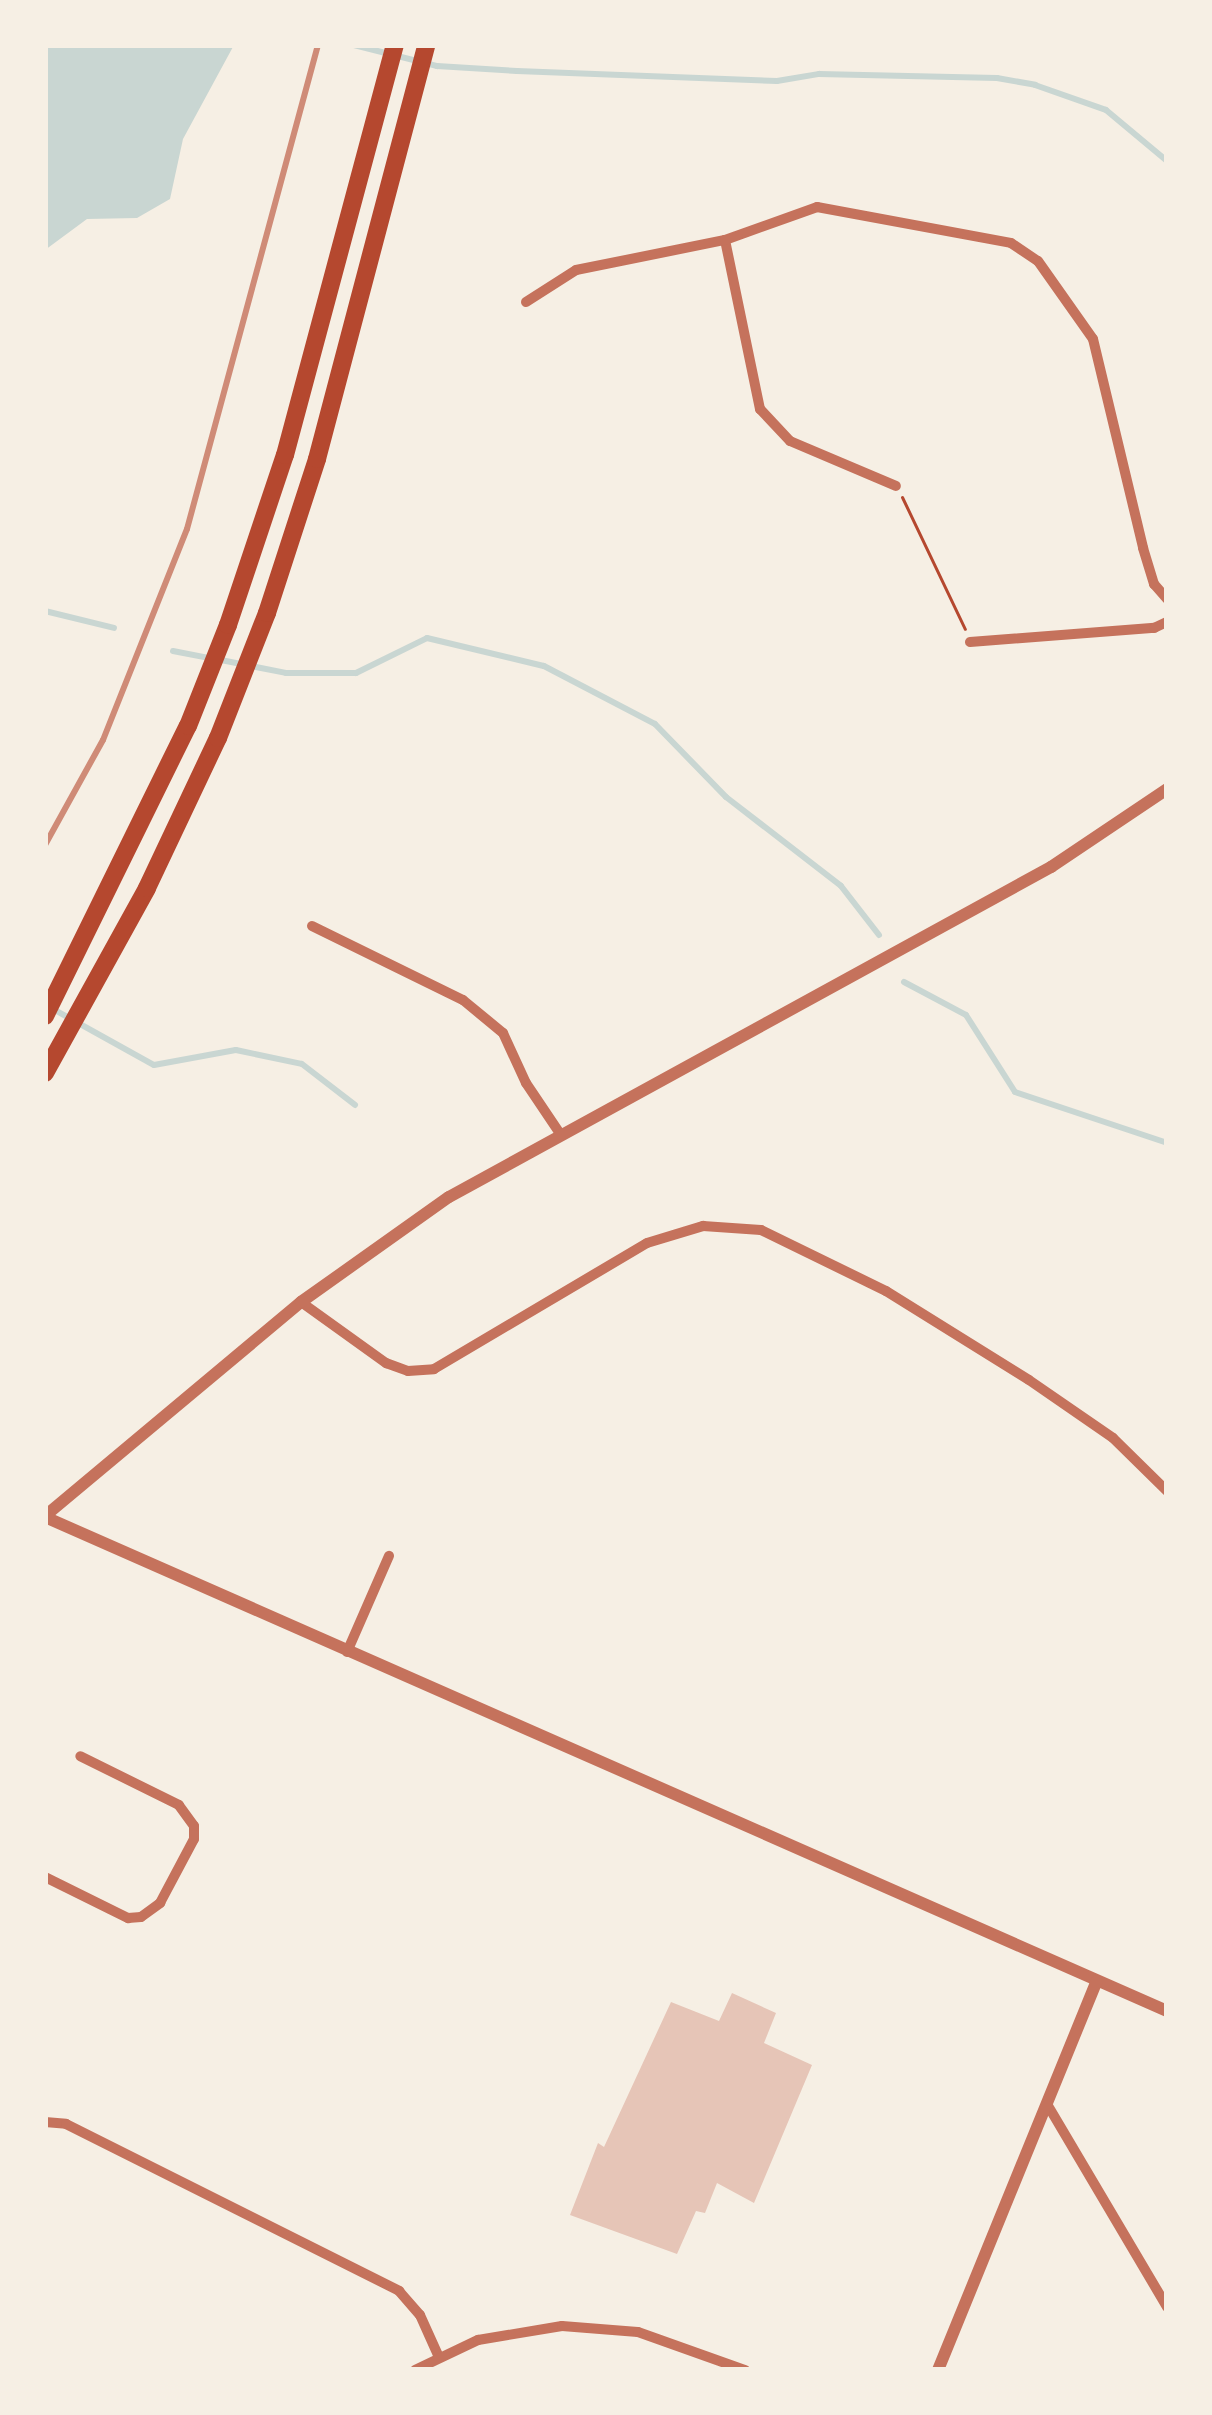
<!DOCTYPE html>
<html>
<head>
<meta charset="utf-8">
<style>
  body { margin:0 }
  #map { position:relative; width:1212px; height:2415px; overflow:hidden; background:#f6efe4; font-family:Figtree,sans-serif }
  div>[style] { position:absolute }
  .water>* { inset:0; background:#c9d6d2 }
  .stream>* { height:6px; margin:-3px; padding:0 3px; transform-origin:3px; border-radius:3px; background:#c9d6d2 }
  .building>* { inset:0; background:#e6c5b7 }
  .path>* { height:3px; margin:-1.5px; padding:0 1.5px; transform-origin:1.5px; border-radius:1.5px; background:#b5482f }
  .minor>* { height:10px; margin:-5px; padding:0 5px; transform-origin:5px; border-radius:5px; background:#c5725c }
  .tertiary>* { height:12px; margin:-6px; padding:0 6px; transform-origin:6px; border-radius:6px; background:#c5725c }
  .motorway>* { height:18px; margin:-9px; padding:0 9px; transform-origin:9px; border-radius:9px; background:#b5482f }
  .rail>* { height:6px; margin:-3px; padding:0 3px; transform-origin:3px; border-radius:3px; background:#cf8b77 }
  span { translate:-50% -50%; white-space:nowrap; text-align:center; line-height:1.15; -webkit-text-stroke:9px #f6efe4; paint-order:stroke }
  .frame { position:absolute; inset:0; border:48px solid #f6efe4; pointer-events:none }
</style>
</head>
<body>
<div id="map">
  <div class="water">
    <div style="clip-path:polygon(45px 45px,234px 45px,183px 139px,170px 199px,137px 218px,87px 219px,45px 250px)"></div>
  </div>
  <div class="stream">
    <div style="left:354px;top:45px;width:86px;rotate:14.2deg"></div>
    <div style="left:437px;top:66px;width:80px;rotate:3.6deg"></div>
    <div style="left:517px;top:71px;width:260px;rotate:2.2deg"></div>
    <div style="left:777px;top:81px;width:43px;rotate:-9.5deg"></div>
    <div style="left:819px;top:74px;width:178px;rotate:1.3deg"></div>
    <div style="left:997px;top:78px;width:39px;rotate:10deg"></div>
    <div style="left:1035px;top:85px;width:75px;rotate:19.4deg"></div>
    <div style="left:1106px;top:110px;width:80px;rotate:39.9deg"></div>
    <div style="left:45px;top:611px;width:71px;rotate:13.8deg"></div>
    <div style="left:173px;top:651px;width:36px;rotate:11deg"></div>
    <div style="left:221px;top:660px;width:66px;rotate:11.3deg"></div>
    <div style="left:286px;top:673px;width:70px"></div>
    <div style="left:356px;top:673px;width:79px;rotate:-26.2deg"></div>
    <div style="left:427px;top:638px;width:120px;rotate:13.5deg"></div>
    <div style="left:544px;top:666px;width:125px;rotate:27.6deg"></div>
    <div style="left:655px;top:724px;width:102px;rotate:45.8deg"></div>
    <div style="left:726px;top:797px;width:145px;rotate:37.7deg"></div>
    <div style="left:841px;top:886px;width:62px;rotate:52.2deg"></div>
    <div style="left:904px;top:982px;width:70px;rotate:28deg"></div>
    <div style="left:966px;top:1015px;width:91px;rotate:57.5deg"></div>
    <div style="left:1015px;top:1092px;width:160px;rotate:18.5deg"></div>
    <div style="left:53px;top:1009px;width:115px;rotate:29deg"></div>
    <div style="left:154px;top:1065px;width:83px;rotate:-10.4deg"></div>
    <div style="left:236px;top:1050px;width:67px;rotate:12deg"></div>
    <div style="left:302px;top:1064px;width:67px;rotate:37.7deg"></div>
  </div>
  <div class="building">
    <div style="clip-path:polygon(732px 1993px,776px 2013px,764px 2043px,812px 2065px,754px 2203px,717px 2183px,705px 2213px,696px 2211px,677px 2254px,570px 2215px,598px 2143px,604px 2147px,671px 2002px,719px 2021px)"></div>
  </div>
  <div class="path">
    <div style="left:902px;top:497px;width:146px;rotate:64.5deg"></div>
  </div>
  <div class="minor">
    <div style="left:725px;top:240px;width:173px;rotate:78.3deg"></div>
    <div style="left:760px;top:409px;width:44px;rotate:46.8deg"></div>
    <div style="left:790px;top:441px;width:115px;rotate:23deg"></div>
    <div style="left:526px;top:302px;width:59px;rotate:-32.6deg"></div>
    <div style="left:576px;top:270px;width:152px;rotate:-11.4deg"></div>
    <div style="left:725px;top:240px;width:98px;rotate:-19.7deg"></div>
    <div style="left:817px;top:207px;width:197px;rotate:10.5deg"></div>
    <div style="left:1011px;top:243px;width:32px;rotate:34deg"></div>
    <div style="left:1038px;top:261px;width:95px;rotate:54.8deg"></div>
    <div style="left:1093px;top:339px;width:215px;rotate:76.5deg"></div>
    <div style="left:1143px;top:548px;width:38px;rotate:73deg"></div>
    <div style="left:1154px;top:584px;width:20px;rotate:49deg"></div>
    <div style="left:970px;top:642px;width:185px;rotate:-4.4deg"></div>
    <div style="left:1154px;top:628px;width:14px;rotate:-25deg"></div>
    <div style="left:312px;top:926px;width:168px;rotate:26.1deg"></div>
    <div style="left:463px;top:1000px;width:52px;rotate:39.5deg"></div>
    <div style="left:503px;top:1033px;width:55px;rotate:65.3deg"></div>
    <div style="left:526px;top:1083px;width:63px;rotate:56.1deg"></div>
    <div style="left:301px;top:1302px;width:105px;rotate:35.7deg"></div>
    <div style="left:386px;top:1363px;width:23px;rotate:20deg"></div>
    <div style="left:408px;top:1371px;width:26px;rotate:-4deg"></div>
    <div style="left:434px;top:1369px;width:247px;rotate:-30.6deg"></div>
    <div style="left:647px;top:1243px;width:59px;rotate:-16.9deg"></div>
    <div style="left:703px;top:1226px;width:58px;rotate:3.9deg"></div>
    <div style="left:761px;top:1230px;width:139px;rotate:26deg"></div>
    <div style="left:886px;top:1291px;width:168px;rotate:31.9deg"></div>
    <div style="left:1029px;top:1380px;width:102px;rotate:34.6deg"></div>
    <div style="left:1113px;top:1438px;width:76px;rotate:44.5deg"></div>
    <div style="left:347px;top:1652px;width:105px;rotate:-66.4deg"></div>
    <div style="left:45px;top:1877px;width:93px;rotate:26.3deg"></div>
    <div style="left:128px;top:1918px;width:13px;rotate:-4deg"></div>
    <div style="left:141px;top:1917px;width:24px;rotate:-36deg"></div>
    <div style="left:160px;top:1903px;width:72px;rotate:-62deg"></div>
    <div style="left:194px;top:1839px;width:13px;rotate:-90deg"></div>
    <div style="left:194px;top:1826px;width:26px;rotate:-126deg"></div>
    <div style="left:179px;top:1805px;width:110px;rotate:-153.7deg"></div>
    <div style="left:1047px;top:2104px;width:236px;rotate:59.4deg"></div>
    <div style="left:45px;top:2122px;width:21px;rotate:5deg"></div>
    <div style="left:66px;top:2124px;width:373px;rotate:26.6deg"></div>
    <div style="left:399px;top:2291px;width:32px;rotate:49deg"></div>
    <div style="left:420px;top:2315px;width:44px;rotate:65.8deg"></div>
    <div style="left:415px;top:2370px;width:70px;rotate:-25.5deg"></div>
    <div style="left:478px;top:2340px;width:85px;rotate:-9.5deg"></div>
    <div style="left:562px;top:2326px;width:76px;rotate:4.5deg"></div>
    <div style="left:638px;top:2332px;width:114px;rotate:19.6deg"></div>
  </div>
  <div class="tertiary">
    <div style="left:45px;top:1516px;width:334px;rotate:-39.9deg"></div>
    <div style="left:301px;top:1302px;width:181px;rotate:-35.4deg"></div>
    <div style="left:449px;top:1197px;width:687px;rotate:-28.73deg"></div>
    <div style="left:1051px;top:867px;width:140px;rotate:-33.9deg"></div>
    <div style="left:45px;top:1517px;width:1226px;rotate:23.76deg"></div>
    <div style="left:938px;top:2370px;width:420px;rotate:-67.8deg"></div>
  </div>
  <div class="motorway">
    <div style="left:45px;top:1016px;width:323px;rotate:-63.8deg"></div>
    <div style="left:188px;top:726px;width:109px;rotate:-68.4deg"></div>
    <div style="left:228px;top:625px;width:179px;rotate:-71.5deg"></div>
    <div style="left:285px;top:455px;width:424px;rotate:-75deg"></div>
    <div style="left:45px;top:1073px;width:211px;rotate:-61.1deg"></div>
    <div style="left:147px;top:888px;width:166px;rotate:-64.7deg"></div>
    <div style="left:218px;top:738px;width:134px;rotate:-68.6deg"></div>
    <div style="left:267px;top:613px;width:162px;rotate:-72deg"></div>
    <div style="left:317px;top:459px;width:428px;rotate:-75.2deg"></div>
  </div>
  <div class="rail">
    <div style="left:45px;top:845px;width:120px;rotate:-61.1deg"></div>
    <div style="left:103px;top:740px;width:227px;rotate:-68.3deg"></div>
    <div style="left:187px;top:529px;width:501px;rotate:-74.86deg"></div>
  </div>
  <div class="frame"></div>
</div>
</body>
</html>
